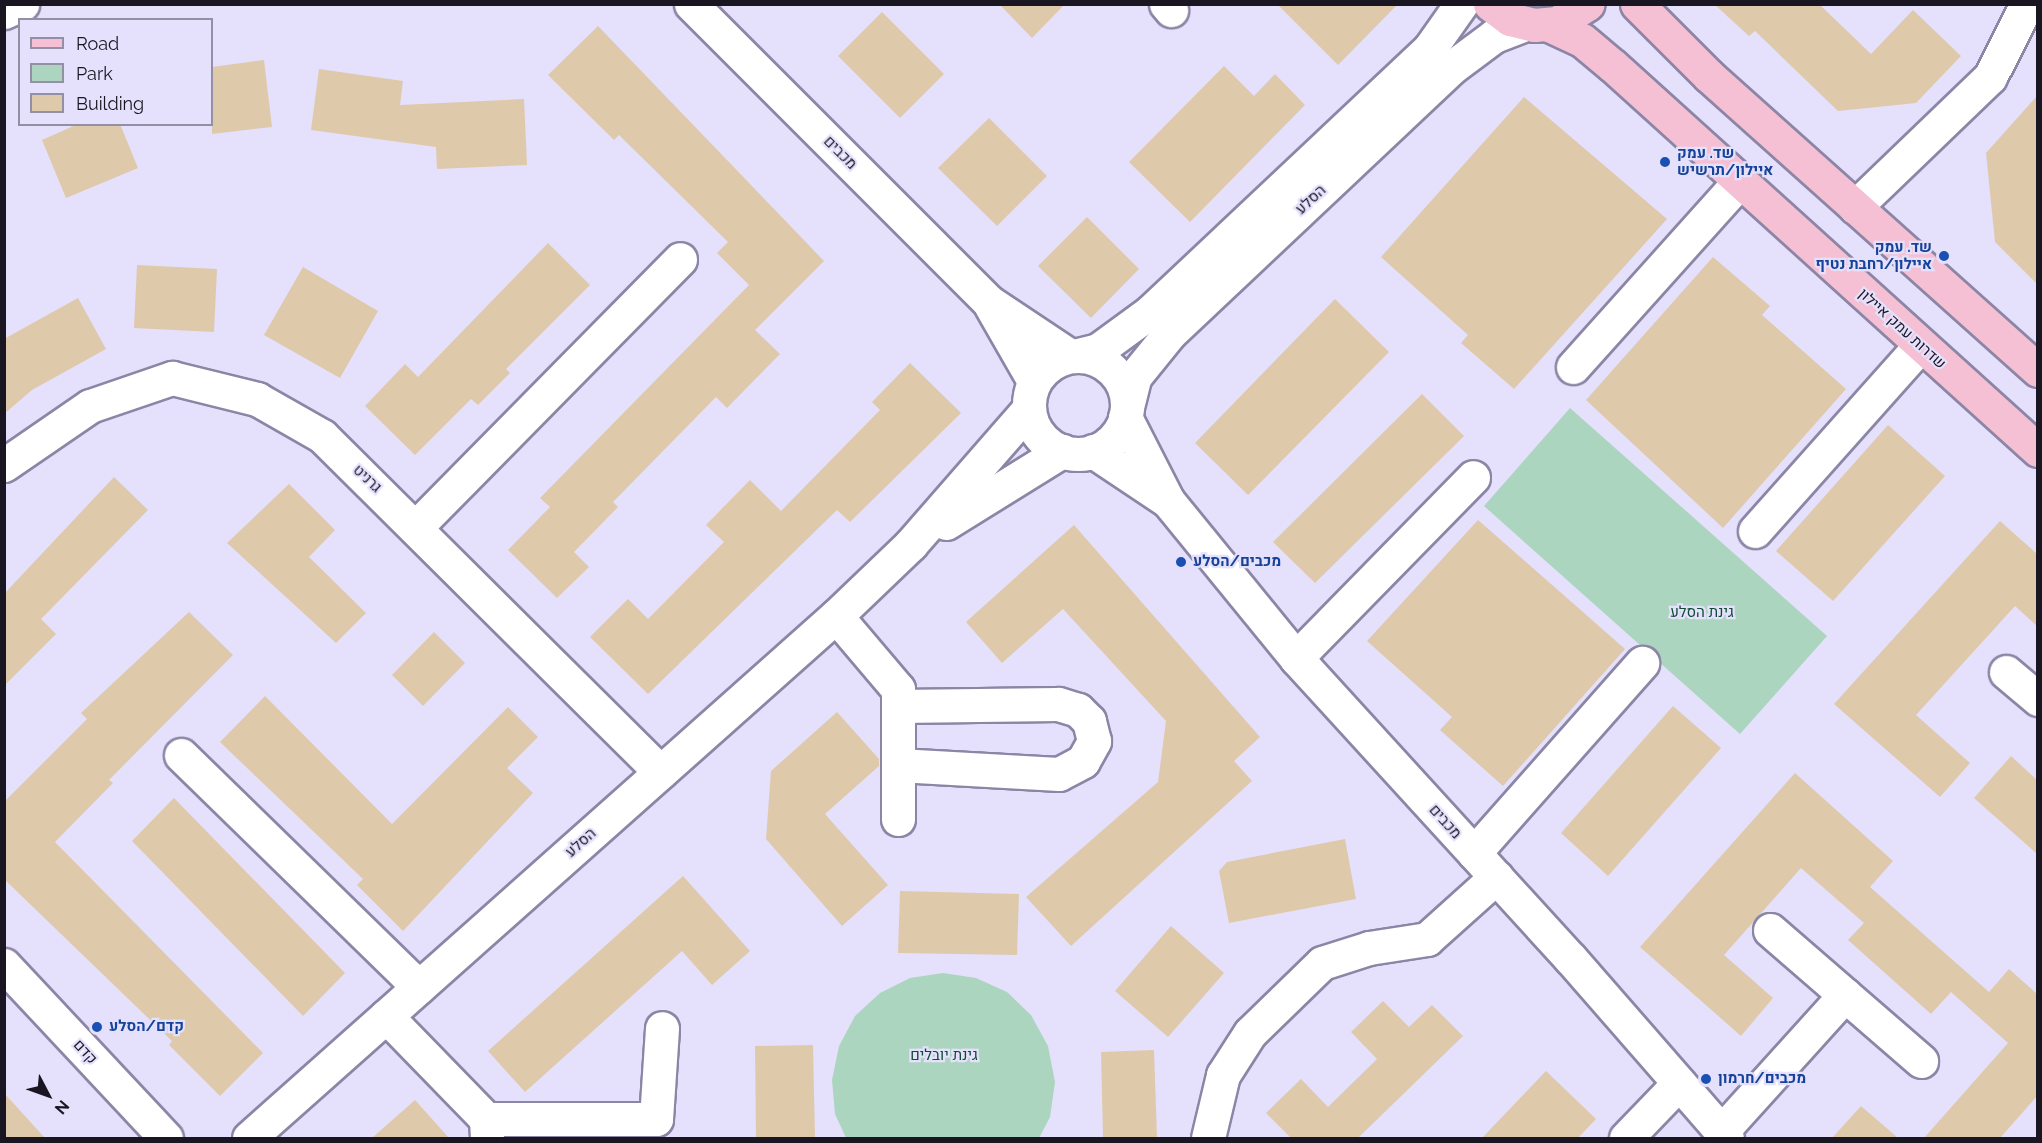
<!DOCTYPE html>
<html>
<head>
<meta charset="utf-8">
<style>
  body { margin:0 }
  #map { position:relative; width:2042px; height:1143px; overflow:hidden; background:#e5e0fc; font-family:Raleway,Heebo,sans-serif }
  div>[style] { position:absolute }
  .green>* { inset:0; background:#acd5bf }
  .building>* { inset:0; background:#dfc9ab }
  .roads { filter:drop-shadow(2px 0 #8c86a6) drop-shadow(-2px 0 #8c86a6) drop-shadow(0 2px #8c86a6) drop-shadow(0 -2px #8c86a6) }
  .minor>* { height:33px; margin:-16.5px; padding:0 16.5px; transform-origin:16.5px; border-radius:16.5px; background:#fff }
  .minor>.ring { margin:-16.5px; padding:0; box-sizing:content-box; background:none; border:33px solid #fff; border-radius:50% }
  .major>* { height:33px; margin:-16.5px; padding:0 16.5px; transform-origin:16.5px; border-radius:16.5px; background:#f5bfd4 }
  .dots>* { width:16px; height:16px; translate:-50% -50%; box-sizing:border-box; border:3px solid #e5e0fc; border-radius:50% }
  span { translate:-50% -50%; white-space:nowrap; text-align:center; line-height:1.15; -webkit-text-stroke:4.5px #e5e0fc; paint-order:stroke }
  .street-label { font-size:15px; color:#191622 }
  .transit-label { font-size:15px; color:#164399; font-weight:700 }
  .left { translate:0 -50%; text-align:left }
  .right { translate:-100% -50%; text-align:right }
  .park-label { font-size:15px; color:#0d4c33 }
  .frame { position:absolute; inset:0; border:6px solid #191622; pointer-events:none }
  .legend { position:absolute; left:18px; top:18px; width:195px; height:108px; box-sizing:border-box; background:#e5e0fc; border:2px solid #938fa5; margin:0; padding:8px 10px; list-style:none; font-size:18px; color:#191622 }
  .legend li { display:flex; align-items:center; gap:12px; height:30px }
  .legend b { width:30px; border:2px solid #938fa5 }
  .north { position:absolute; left:18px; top:1065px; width:60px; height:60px; -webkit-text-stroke:4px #e5e0fc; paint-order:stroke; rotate:131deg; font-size:16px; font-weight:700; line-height:24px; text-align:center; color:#191622 }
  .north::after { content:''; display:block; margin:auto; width:21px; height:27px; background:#191622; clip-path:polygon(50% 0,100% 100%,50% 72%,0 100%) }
</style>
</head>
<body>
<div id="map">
  <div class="green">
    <div style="clip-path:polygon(1570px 408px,1827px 636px,1740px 734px,1484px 506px)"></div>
    <div style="clip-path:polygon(943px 973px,976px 978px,1007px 992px,1031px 1015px,1048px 1046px,1055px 1082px,1050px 1117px,1039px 1138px,846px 1138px,835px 1114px,832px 1080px,839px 1046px,855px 1016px,880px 993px,910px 978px)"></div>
  </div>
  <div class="building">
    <div style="clip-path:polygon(999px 4px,1065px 4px,1032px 38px)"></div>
    <div style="clip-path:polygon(1277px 4px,1398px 4px,1338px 65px)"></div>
    <div style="clip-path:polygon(1714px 4px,1819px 4px,1871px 54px,1913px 10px,1961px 56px,1916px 103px,1838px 111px,1755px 31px,1749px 36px)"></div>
    <div style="clip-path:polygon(882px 12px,944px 74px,900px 118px,838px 56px)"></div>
    <div style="clip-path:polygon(598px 26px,824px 261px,755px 330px,780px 354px,727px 408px,716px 397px,613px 502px,618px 507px,574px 552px,589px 567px,557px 598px,508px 550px,550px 507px,540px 498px,749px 285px,717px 253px,728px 242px,619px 135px,614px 140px,548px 75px)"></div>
    <div style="clip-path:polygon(264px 60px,272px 127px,212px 134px,212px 67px)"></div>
    <div style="clip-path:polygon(1224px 66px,1254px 96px,1275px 74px,1305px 105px,1190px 222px,1129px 162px)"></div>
    <div style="clip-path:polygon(319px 69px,403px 81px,400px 105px,524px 99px,527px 165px,437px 169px,436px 147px,311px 130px)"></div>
    <div style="clip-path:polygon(2037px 96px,2037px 284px,1995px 242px,1986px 153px)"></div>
    <div style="clip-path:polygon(1524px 97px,1667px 219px,1514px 389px,1461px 343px,1468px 335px,1381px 257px)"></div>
    <div style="clip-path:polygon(989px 118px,1047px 176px,997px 226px,938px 168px)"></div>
    <div style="clip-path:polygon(78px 124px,120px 124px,138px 168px,66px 198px,42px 140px)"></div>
    <div style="clip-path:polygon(1087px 217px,1139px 269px,1091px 318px,1038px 266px)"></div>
    <div style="clip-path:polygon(548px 243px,590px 285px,506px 369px,510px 373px,478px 405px,471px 399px,415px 455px,365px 406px,405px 364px,418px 377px)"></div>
    <div style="clip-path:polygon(1713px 257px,1770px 306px,1762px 315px,1846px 389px,1723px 528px,1586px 400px)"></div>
    <div style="clip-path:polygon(137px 265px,217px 269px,214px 332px,134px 328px)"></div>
    <div style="clip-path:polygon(303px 267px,378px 311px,340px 378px,264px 335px)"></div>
    <div style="clip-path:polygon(78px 298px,106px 349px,32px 390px,4px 414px,4px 339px)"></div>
    <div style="clip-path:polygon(1335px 299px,1389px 352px,1248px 495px,1195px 443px)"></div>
    <div style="clip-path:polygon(910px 363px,961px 413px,850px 522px,837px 510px,648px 694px,590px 637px,628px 599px,648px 619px,724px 542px,706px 525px,750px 480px,781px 511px,880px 410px,872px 402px)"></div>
    <div style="clip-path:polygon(1422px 394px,1464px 436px,1315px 583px,1273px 542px)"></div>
    <div style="clip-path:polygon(1888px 425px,1945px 476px,1833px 601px,1776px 551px)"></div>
    <div style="clip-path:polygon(114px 477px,148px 510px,41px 619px,56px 634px,4px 686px,4px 594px)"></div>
    <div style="clip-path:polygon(289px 484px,335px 530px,309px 557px,366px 613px,336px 643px,227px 543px)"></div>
    <div style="clip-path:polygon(1478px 520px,1625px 649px,1503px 786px,1440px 730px,1452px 717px,1367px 641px)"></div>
    <div style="clip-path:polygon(2000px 521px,2037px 554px,2037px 626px,2015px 606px,1916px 715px,1970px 763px,1940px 797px,1834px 704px)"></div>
    <div style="clip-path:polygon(1074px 525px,1260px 737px,1234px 761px,1252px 781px,1071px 946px,1026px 897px,1158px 782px,1166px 721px,1063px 609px,1002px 663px,966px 622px)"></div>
    <div style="clip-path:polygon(189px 612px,233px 655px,109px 780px,113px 783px,55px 842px,263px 1053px,220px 1096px,169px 1045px,172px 1041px,4px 879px,4px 802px,87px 719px,81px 713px)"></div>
    <div style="clip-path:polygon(434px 632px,465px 663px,423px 706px,392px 675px)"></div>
    <div style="clip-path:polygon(265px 696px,392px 824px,508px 707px,538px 737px,507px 768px,533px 793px,403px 931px,357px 885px,363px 879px,220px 742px)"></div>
    <div style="clip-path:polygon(1673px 706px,1721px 748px,1608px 876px,1561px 833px)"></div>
    <div style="clip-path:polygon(837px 712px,879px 759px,879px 766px,825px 814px,888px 885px,842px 926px,766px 839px,771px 771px)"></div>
    <div style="clip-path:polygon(2011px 756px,2037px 780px,2037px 854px,1974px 798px)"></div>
    <div style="clip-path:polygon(1795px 773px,1893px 861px,1870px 887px,1989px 992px,2009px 969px,2037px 994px,2037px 1096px,2000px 1138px,1924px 1138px,2008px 1043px,1951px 992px,1931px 1014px,1848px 940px,1864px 923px,1801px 868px,1724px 955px,1773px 998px,1741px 1036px,1640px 947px)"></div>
    <div style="clip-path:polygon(174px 798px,345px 973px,303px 1016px,132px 841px)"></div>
    <div style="clip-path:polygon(1345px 839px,1356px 899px,1229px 923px,1219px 871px,1227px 862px)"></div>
    <div style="clip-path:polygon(683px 876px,750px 951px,712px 985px,682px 951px,525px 1092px,488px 1051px)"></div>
    <div style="clip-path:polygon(900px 891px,1019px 894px,1017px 955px,898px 953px)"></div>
    <div style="clip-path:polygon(1171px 926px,1224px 973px,1168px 1037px,1115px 991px)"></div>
    <div style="clip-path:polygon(1383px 1001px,1409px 1027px,1432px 1005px,1463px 1036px,1358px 1138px,1291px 1138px,1266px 1113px,1301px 1079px,1328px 1107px,1377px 1059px,1351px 1032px)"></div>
    <div style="clip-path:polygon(813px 1045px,815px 1138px,756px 1138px,755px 1046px)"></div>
    <div style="clip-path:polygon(1154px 1050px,1157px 1138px,1103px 1138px,1101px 1052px)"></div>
    <div style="clip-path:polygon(1546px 1071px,1596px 1119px,1578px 1138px,1482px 1138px)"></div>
    <div style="clip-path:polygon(4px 1093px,45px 1138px,4px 1138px)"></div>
    <div style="clip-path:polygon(415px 1100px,449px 1138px,372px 1138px)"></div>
    <div style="clip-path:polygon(1861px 1106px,1898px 1138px,1832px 1138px)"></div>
  </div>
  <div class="roads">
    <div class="minor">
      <div style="left:691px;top:4px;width:421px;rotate:45deg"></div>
      <div style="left:989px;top:302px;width:97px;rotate:33.7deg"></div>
      <div style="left:1166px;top:4px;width:8px;rotate:50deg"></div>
      <div style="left:4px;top:12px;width:20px;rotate:-24deg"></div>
      <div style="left:1855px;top:207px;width:187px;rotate:-43.9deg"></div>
      <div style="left:1990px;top:77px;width:82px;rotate:-63.1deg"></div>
      <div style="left:991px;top:306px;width:86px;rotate:60.2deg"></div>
      <div style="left:1078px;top:355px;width:21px;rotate:-14deg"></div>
      <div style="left:1098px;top:350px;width:64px;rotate:-36.2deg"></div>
      <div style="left:1150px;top:312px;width:385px;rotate:-43.3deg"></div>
      <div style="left:1430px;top:48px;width:54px;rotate:-54.8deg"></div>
      <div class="ring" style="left:1029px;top:356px;width:65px;height:65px"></div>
      <div style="left:1573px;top:367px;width:249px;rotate:-48.1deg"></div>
      <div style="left:1127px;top:407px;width:32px;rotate:-76deg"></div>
      <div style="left:1135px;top:376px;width:54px;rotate:-51deg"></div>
      <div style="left:1169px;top:334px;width:388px;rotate:-43.3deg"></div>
      <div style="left:1451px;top:68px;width:54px;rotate:-36.7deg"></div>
      <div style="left:1494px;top:36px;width:34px;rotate:-21deg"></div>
      <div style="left:1125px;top:417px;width:94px;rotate:62.9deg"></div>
      <div style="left:1168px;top:501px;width:203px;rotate:50.8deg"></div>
      <div style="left:1296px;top:658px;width:408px;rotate:47.6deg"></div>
      <div style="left:1571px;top:959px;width:237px;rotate:48.9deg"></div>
      <div style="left:1093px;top:451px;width:90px;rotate:33.7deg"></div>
      <div style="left:4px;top:465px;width:104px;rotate:-34.5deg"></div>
      <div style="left:90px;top:406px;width:87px;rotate:-18.9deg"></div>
      <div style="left:172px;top:378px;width:88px;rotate:13.9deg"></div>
      <div style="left:257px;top:399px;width:75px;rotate:29.6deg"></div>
      <div style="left:322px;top:436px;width:477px;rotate:44.8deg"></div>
      <div style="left:946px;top:523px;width:137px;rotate:-31.8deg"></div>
      <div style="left:416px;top:527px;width:376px;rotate:-45.4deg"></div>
      <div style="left:1755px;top:531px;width:249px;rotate:-48.3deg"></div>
      <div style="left:836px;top:616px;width:96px;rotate:49.7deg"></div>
      <div style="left:898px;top:689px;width:130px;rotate:90deg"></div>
      <div style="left:1296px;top:658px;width:253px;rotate:-45.6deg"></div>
      <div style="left:2006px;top:672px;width:42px;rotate:40.2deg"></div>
      <div style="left:181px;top:755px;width:332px;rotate:44.3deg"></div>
      <div style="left:898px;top:765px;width:161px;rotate:3.2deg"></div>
      <div style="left:1059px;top:774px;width:27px;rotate:-28deg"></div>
      <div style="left:1083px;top:761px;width:23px;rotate:-61deg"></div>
      <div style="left:1094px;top:741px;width:21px;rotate:-104deg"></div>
      <div style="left:1089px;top:721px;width:16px;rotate:-135deg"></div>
      <div style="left:1078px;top:710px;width:21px;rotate:-163deg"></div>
      <div style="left:1058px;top:704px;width:160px;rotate:179.3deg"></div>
      <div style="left:1474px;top:853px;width:254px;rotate:-48.5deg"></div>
      <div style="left:1770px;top:930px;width:200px;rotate:40.9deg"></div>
      <div style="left:4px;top:965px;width:237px;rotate:46.9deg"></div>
      <div style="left:386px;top:1016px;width:144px;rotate:45.8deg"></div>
      <div style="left:486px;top:1119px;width:19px;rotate:87deg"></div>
      <div style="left:486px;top:1119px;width:170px"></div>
      <div style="left:656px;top:1119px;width:91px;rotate:-86.2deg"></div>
      <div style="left:1721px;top:1132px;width:185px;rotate:-47.9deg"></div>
      <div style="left:249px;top:1138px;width:786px;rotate:-41.65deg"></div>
      <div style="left:836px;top:616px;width:104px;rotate:-43.8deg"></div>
      <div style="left:911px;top:544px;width:178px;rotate:-48.9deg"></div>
      <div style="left:1208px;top:1138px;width:65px;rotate:-76.6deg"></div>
      <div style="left:1223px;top:1075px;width:50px;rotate:-57.3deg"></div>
      <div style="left:1250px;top:1033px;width:100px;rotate:-44.2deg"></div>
      <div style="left:1322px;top:963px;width:49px;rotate:-17.7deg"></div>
      <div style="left:1369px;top:948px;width:59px;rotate:-8.8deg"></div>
      <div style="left:1427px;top:939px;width:93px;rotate:-41.9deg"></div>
      <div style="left:1626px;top:1138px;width:76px;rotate:-46.1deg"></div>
    </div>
    <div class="major">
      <div style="left:1490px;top:4px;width:25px;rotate:37deg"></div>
      <div style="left:1510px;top:19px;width:25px;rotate:14deg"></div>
      <div style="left:1534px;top:25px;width:23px;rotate:-5deg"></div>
      <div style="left:1557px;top:23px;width:36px;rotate:-32deg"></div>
      <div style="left:1637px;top:4px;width:102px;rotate:45deg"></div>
      <div style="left:1709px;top:76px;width:441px;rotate:41.8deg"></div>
      <div style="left:1547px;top:24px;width:38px;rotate:25deg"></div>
      <div style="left:1582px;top:40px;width:39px;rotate:40deg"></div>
      <div style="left:1612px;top:65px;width:574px;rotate:42.11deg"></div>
    </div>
  </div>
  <div class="dots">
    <div style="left:1665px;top:162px;background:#1a4fb4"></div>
    <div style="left:1944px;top:256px;background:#1a4fb4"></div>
    <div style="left:1181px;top:562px;background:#1a4fb4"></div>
    <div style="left:97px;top:1027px;background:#1a4fb4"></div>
    <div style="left:1706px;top:1079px;background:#1a4fb4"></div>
  </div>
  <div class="street-label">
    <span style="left:840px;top:153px;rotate:45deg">מכבים</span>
    <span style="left:1311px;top:200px;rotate:-43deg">הסלע</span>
    <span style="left:1902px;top:329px;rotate:42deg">שדרות עמק איילון</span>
    <span style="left:367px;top:479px;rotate:43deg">גרניט</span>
    <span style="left:1445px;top:822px;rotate:48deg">מכבים</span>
    <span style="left:581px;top:843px;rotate:-42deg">הסלע</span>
    <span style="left:85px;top:1052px;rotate:47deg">קדם</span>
  </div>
  <div class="transit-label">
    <span class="left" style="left:1677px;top:162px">שד. עמק<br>איילון/תרשיש</span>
    <span class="right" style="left:1932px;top:256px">שד. עמק<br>איילון/רחבת נטיף</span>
    <span class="left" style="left:1193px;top:562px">מכבים/הסלע</span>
    <span class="left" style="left:109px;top:1027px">קדם/הסלע</span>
    <span class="left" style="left:1718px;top:1079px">מכבים/חרמון</span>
  </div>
  <div class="park-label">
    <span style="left:1702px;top:613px">גינת הסלע</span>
    <span style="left:944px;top:1056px">גינת יובלים</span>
  </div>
  <div class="frame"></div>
  <ul class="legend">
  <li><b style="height:8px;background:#f5bfd4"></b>Road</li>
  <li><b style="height:16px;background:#acd5bf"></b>Park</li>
  <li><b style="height:16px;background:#dfc9ab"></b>Building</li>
  </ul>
  <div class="north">N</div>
</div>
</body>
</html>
